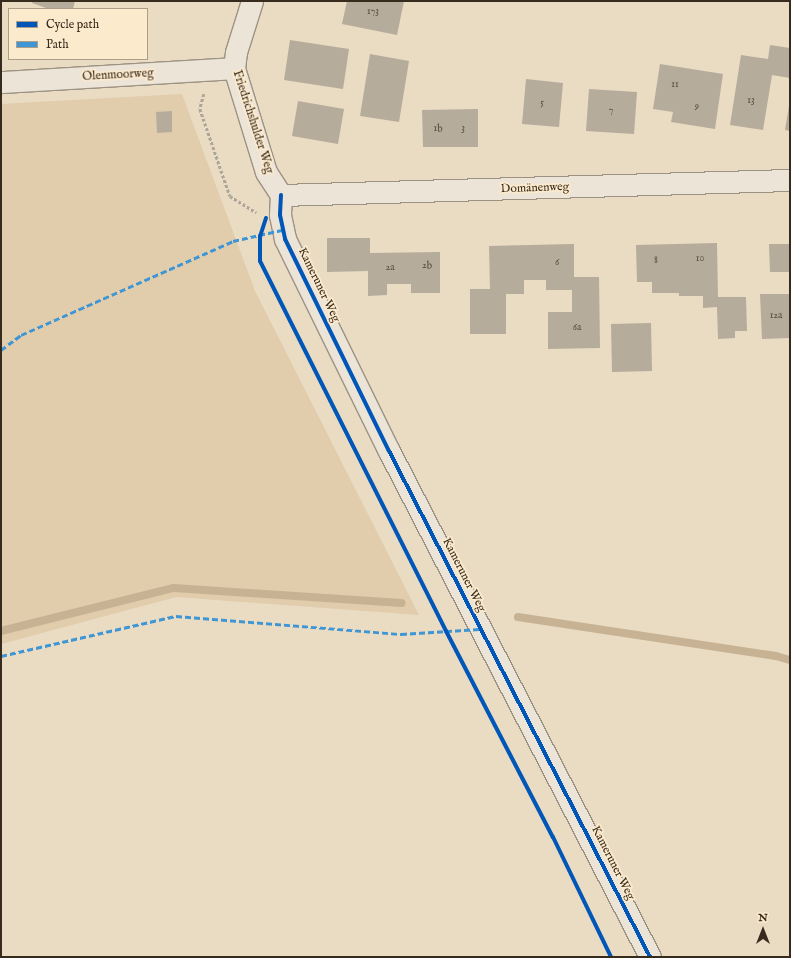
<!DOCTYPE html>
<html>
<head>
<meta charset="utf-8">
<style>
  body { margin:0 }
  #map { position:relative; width:791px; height:958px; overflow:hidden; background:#eadbc3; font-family:"IM FELL English",serif }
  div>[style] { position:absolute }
  .green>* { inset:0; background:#e1ccac }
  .stream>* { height:8px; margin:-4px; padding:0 4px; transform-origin:4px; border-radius:4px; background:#c7b393 }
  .building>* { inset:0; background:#b6ac9b }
  .path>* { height:2.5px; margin-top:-1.25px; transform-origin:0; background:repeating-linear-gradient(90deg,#aca59a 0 3px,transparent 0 5px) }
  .roads { filter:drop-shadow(1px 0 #9c9283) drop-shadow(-1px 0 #9c9283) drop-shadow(0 1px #9c9283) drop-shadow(0 -1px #9c9283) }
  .street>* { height:21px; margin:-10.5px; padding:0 10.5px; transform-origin:10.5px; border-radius:10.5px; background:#ede4d8 }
  .quiet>* { height:3px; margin-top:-1.5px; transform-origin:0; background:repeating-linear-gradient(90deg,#3e96d5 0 6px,transparent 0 9px) }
  .cycleway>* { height:4px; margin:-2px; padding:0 2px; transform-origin:2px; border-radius:2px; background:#0057b8 }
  span { translate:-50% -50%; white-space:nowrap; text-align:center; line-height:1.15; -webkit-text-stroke:3.5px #fceacd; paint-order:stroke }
  .number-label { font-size:10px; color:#574b3c }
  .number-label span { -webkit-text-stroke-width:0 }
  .street-label { font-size:12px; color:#372b1d }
  .frame { position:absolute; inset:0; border:2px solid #372b1d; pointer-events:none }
  .legend { position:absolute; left:8px; top:8px; width:140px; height:52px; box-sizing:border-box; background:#fceacd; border:1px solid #ad9e87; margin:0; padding:5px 7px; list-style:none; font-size:12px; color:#372b1d }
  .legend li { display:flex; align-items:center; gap:8px; height:20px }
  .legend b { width:20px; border:1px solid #ad9e87 }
  .north { position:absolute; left:743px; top:910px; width:40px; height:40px; -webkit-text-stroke:3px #fceacd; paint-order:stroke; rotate:0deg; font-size:11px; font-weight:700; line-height:16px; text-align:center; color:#372b1d }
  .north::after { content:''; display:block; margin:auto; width:14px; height:18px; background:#372b1d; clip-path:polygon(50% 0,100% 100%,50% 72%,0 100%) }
</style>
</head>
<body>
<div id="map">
  <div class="green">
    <div style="clip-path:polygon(182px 94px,255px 291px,419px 615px,176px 597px,1px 644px,1px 104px)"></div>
  </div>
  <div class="stream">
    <div style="left:518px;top:617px;width:261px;rotate:8.6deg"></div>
    <div style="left:776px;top:656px;width:15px;rotate:16deg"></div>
    <div style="left:1px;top:631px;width:178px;rotate:-14deg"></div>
    <div style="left:174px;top:588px;width:228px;rotate:3.8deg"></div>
  </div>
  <div class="building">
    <div style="clip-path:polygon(33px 1px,75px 1px,73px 9px,49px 9px,32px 3px)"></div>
    <div style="clip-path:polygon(347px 1px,404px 1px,397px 35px,342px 24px)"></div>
    <div style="clip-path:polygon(290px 40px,349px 49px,343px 89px,284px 80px)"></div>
    <div style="clip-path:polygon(770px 45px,790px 48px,790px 78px,772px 75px,763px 130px,730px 125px,741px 55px,768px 59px)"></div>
    <div style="clip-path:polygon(370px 54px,409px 61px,399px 122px,360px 116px)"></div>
    <div style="clip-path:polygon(660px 64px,723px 74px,715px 129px,671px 122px,673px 112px,653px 109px)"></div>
    <div style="clip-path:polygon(526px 79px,563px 83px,559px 127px,522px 124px)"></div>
    <div style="clip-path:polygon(589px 89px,637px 92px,634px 134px,586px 131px)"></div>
    <div style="clip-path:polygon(298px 101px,344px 109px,338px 144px,292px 136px)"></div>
    <div style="clip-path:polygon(789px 106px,790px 106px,790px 131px,785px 130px)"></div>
    <div style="clip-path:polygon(478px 109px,478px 147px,423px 147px,422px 110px)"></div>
    <div style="clip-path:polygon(172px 111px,172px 132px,157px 133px,156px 112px)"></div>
    <div style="clip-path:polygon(327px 238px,370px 238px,370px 253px,440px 252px,440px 293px,411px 293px,411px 284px,387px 284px,387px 295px,368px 296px,368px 271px,327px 272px)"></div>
    <div style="clip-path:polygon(717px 243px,718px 297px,746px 297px,747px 331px,735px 331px,735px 338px,718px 339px,717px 307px,703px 308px,703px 296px,679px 296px,679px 293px,652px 293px,652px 282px,637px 282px,636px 245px)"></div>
    <div style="clip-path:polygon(574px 244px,574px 277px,599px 277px,600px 348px,548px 349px,548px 312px,572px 312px,572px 290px,546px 290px,546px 280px,524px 280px,524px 294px,506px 294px,506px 334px,470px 334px,470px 289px,490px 289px,489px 246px)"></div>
    <div style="clip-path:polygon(769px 244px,790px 244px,790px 272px,770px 272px)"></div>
    <div style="clip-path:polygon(760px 294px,790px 294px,790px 338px,762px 339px)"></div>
    <div style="clip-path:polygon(651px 323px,652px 371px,612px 372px,611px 324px)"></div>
  </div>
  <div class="path">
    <div style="left:204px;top:94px;width:16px;rotate:105deg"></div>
    <div style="left:200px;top:109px;width:92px;rotate:71deg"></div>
    <div style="left:230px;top:196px;width:31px;rotate:32deg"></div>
    <div style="left:260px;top:243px;width:18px;rotate:90deg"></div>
    <div style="left:260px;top:261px;width:414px;rotate:63.3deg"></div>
    <div style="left:446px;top:631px;width:232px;rotate:62.6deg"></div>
    <div style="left:553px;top:837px;width:133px;rotate:64.2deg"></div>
  </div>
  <div class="roads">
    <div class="street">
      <div style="left:252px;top:1px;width:53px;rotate:107.4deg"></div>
      <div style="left:236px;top:52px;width:16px;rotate:97deg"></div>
      <div style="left:234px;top:68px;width:109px;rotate:72.9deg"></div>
      <div style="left:266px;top:172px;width:27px;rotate:57deg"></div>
      <div style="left:1px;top:82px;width:233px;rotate:-3.4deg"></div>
      <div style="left:281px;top:195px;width:20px;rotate:93deg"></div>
      <div style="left:280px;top:215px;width:25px;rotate:78deg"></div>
      <div style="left:285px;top:239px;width:236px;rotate:63.9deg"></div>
      <div style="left:389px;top:451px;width:569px;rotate:62.71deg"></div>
      <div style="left:281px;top:195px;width:509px;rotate:-1.69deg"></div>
    </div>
  </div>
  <div class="quiet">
    <div style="left:1px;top:350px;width:25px;rotate:-37deg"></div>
    <div style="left:21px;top:335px;width:232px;rotate:-23.9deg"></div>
    <div style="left:233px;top:241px;width:50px;rotate:-12.7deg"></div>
    <div style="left:1px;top:656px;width:180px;rotate:-12.9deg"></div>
    <div style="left:176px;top:616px;width:226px;rotate:4.6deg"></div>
    <div style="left:401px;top:634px;width:79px;rotate:-3.6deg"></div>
  </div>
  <div class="cycleway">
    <div style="left:281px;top:195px;width:20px;rotate:93deg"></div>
    <div style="left:280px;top:215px;width:25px;rotate:78deg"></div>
    <div style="left:285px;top:239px;width:236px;rotate:63.9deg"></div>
    <div style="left:389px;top:451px;width:569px;rotate:62.71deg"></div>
    <div style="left:266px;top:218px;width:19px;rotate:108deg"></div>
    <div style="left:260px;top:236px;width:25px;rotate:90deg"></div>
    <div style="left:260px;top:261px;width:414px;rotate:63.3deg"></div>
    <div style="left:446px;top:631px;width:232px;rotate:62.6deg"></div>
    <div style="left:553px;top:837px;width:133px;rotate:64.2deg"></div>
  </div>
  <div class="number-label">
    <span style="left:373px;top:12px">173</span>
    <span style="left:675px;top:85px">11</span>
    <span style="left:751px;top:101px">13</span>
    <span style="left:542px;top:103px">5</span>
    <span style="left:697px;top:107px">9</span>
    <span style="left:611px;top:111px">7</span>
    <span style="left:438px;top:129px">1b</span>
    <span style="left:463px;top:129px">3</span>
    <span style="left:700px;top:259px">10</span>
    <span style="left:656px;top:261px">8</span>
    <span style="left:557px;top:263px">6</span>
    <span style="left:427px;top:266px">2b</span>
    <span style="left:390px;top:268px">2a</span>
    <span style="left:776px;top:316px">12a</span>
    <span style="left:577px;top:328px">6a</span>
  </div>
  <div class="street-label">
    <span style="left:118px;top:75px;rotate:-3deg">Olenmoorweg</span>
    <span style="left:253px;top:122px;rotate:72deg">Friedrichshulder Weg</span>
    <span style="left:535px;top:188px;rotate:-2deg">Domänenweg</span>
    <span style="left:319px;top:285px;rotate:64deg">Kameruner Weg</span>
    <span style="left:464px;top:575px;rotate:63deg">Kameruner Weg</span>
    <span style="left:613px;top:863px;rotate:63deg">Kameruner Weg</span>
  </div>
  <div class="frame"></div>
  <ul class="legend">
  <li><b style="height:5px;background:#0057b8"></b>Cycle path</li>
  <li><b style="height:5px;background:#3e96d5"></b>Path</li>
  </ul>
  <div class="north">N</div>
</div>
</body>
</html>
